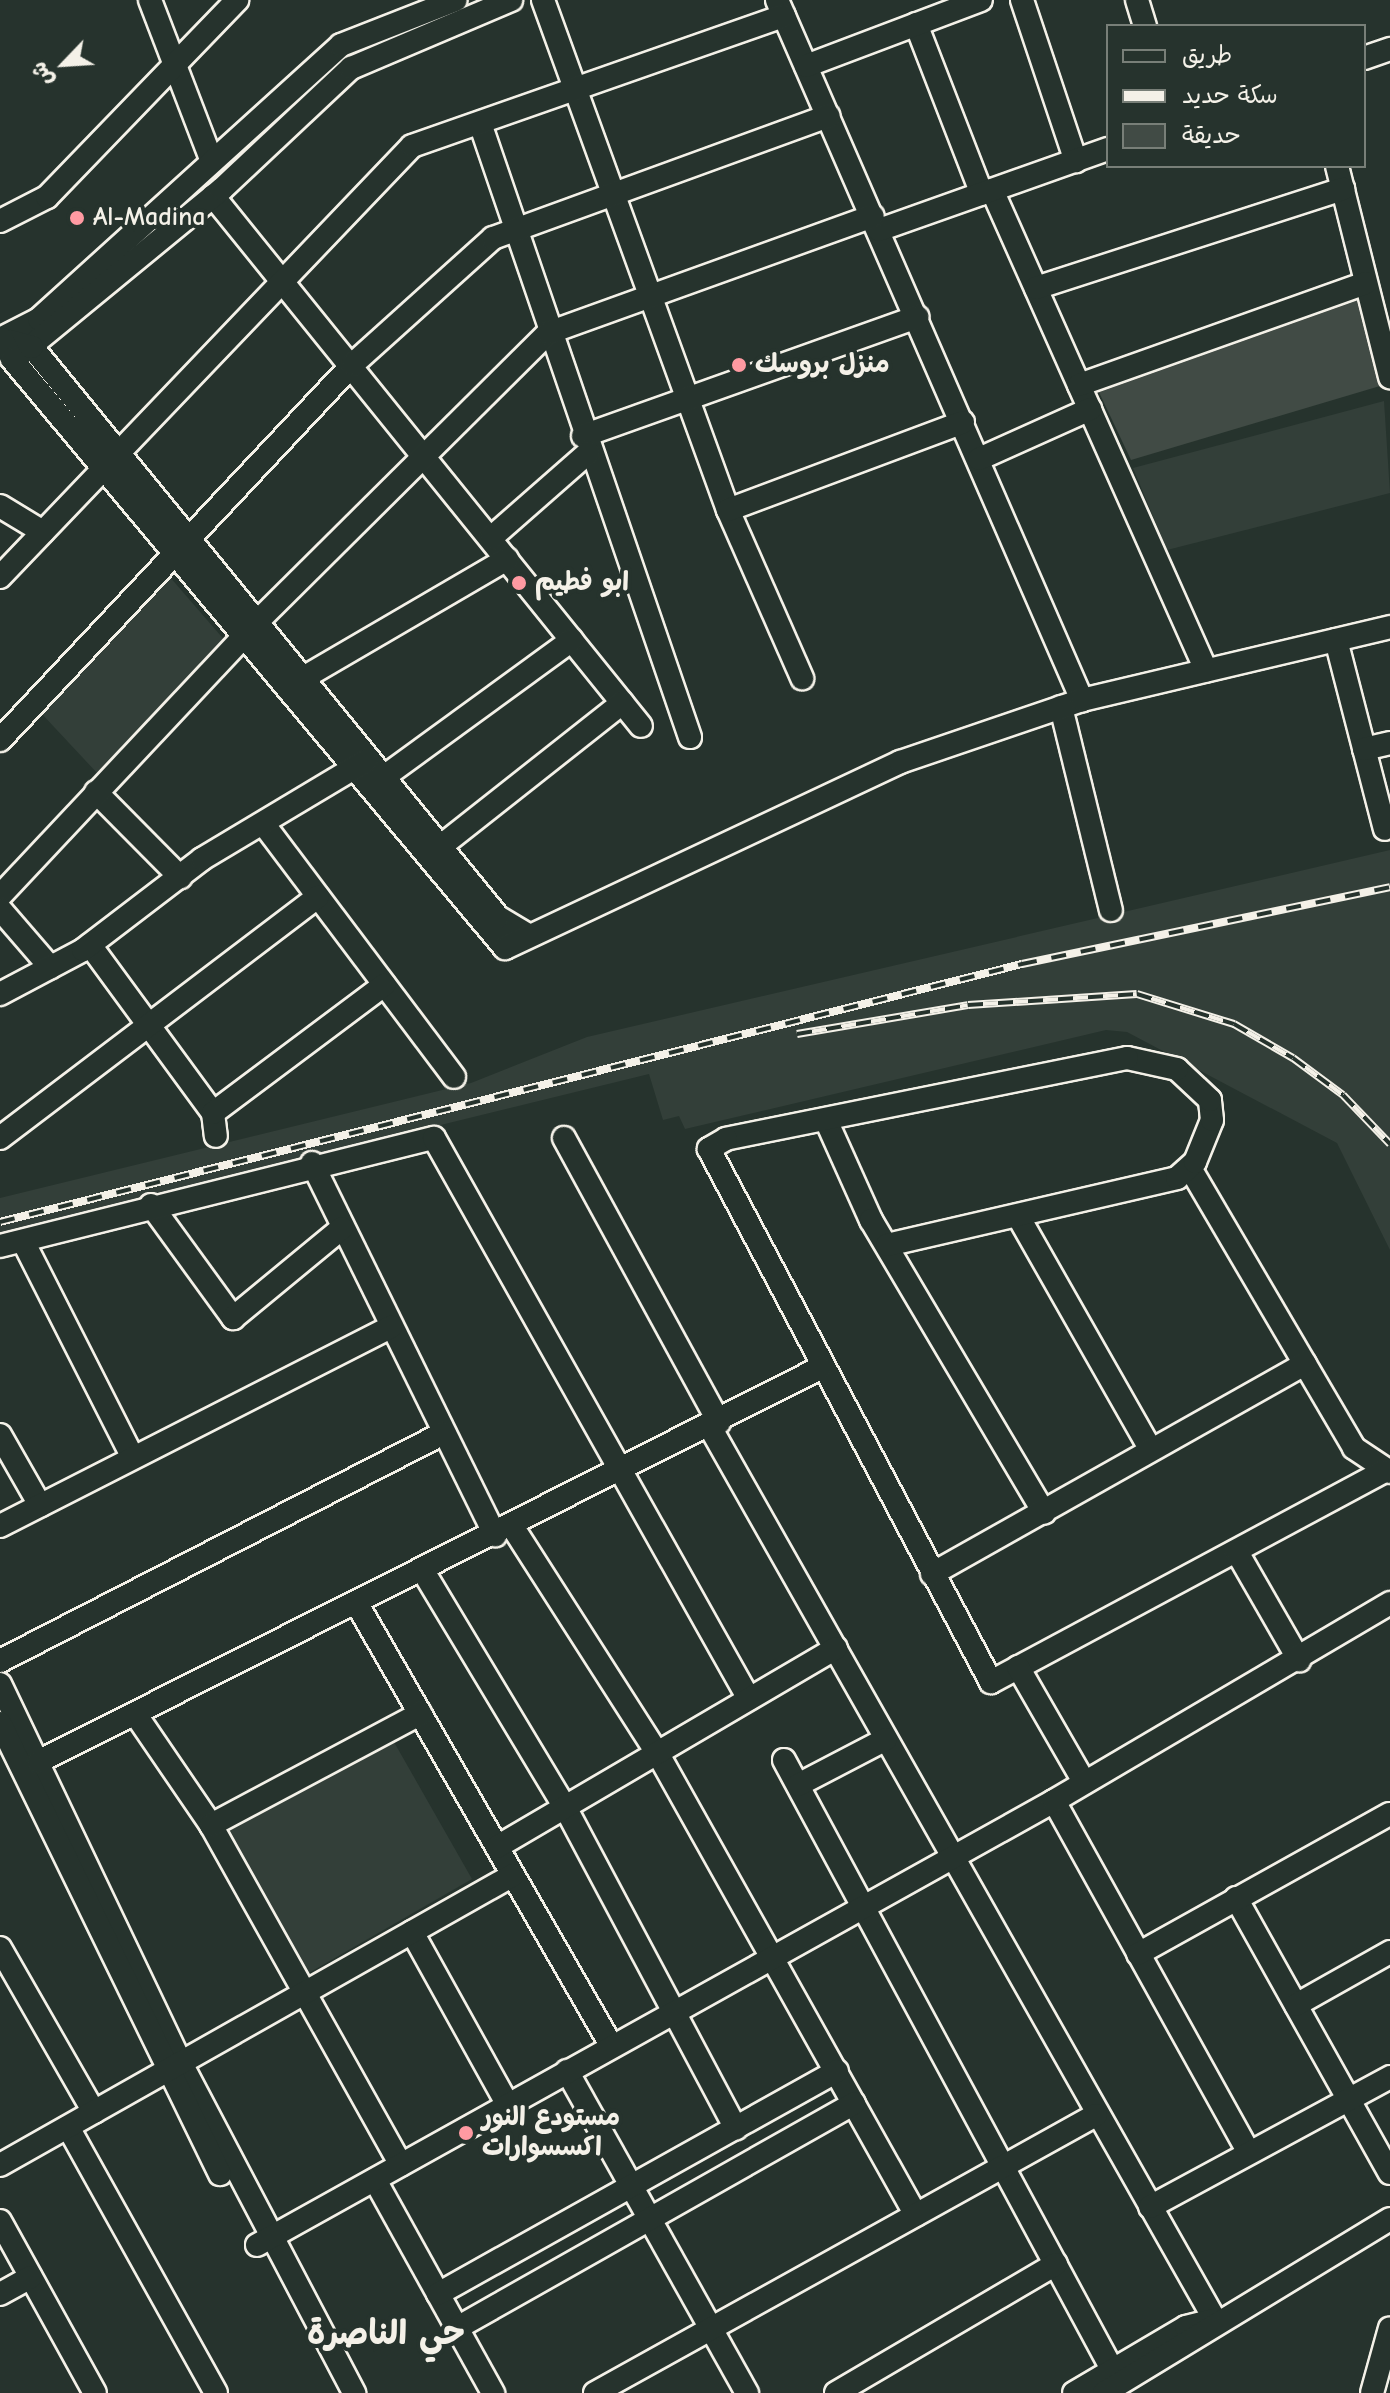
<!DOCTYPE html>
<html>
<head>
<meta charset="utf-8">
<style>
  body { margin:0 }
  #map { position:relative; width:1390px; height:2393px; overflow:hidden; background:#26332d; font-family:"Comic Neue","Playpen Sans Arabic",sans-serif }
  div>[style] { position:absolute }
  .built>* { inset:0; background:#333f39 }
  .green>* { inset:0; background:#414b45 }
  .roads { filter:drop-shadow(2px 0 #f4f1e8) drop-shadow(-2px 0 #f4f1e8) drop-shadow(0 2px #f4f1e8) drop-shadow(0 -2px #f4f1e8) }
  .minor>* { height:22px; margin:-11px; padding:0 11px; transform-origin:11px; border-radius:11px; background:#26332d }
  .rail>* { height:8px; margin-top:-4px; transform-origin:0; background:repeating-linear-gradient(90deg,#26332d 0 15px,#f4f1e8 0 30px); box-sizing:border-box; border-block:2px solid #f4f1e8 }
  .dots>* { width:22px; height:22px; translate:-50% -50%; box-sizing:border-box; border:4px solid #26332d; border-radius:50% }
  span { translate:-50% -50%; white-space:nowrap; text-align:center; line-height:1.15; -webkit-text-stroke:8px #26332d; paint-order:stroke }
  .poi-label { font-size:26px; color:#f4f1e8; font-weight:700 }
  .left { translate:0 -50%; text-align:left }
  .district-label { font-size:34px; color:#f4f1e8; font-weight:700 }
  .legend { position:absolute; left:1106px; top:24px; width:260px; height:144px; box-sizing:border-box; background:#26332d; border:2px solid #787f78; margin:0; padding:10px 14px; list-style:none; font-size:24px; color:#f4f1e8 }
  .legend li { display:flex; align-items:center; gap:16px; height:40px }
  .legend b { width:40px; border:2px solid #787f78 }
  .north { position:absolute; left:24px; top:24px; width:80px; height:80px; -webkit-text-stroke:6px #26332d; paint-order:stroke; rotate:245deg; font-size:22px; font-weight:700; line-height:32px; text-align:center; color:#f4f1e8 }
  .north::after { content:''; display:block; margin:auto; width:28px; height:36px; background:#f4f1e8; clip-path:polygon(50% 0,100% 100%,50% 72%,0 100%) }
</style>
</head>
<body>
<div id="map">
  <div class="built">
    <div style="clip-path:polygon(1384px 401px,1390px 493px,1167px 550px,1133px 468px)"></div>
    <div style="clip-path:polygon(169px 576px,227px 643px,98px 774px,41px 713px)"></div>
    <div style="clip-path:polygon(1390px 850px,1390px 1250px,1337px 1143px,1127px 1032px,1106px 1030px,685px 1129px,679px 1116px,663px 1120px,649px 1074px,0 1233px,0 1198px,471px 1083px,587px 1037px)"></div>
    <div style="clip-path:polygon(390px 1735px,472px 1879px,307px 1974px,225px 1826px)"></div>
  </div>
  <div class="green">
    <div style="clip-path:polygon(1356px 295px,1380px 386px,1131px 460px,1097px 388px)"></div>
  </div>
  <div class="roads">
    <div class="minor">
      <div style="left:150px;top:0;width:170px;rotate:69deg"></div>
      <div style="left:543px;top:0;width:543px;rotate:70.06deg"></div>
      <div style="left:728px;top:510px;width:184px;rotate:66.2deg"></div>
      <div style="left:777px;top:0;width:764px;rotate:66.46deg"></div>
      <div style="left:1022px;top:0;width:170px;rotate:71.5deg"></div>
      <div style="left:1137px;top:0;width:27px;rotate:73deg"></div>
      <div style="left:916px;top:24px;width:182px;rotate:68.8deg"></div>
      <div style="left:1364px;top:58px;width:28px;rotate:-19deg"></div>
      <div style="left:806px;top:66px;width:187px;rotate:-20.7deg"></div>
      <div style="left:480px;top:123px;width:649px;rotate:71.12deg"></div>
      <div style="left:1337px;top:166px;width:218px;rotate:75.9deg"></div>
      <div style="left:992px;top:190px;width:526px;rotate:65.97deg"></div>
      <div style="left:213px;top:196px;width:681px;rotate:51.08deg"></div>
      <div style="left:0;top:221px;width:53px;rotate:-27.1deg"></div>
      <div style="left:47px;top:197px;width:274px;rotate:-46deg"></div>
      <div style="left:879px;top:230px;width:243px;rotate:-19.5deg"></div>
      <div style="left:1036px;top:288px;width:323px;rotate:-17.9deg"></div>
      <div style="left:0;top:339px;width:44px;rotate:-27.1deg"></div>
      <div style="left:39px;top:319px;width:408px;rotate:-42.2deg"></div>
      <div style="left:341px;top:45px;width:123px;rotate:-21.4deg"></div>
      <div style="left:21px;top:354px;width:260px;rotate:-39.4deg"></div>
      <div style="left:222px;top:189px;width:177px;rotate:-43.2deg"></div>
      <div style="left:351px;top:68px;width:174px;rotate:-23deg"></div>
      <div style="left:1079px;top:385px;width:304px;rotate:-19.6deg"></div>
      <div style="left:583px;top:436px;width:355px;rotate:-19.6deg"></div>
      <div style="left:979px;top:459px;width:122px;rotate:-24.2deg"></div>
      <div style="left:0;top:506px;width:50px;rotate:31.2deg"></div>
      <div style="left:728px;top:510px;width:251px;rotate:-20.5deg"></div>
      <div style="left:491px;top:538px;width:130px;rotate:-41.3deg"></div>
      <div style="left:0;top:577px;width:596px;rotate:-46.29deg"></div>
      <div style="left:412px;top:146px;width:394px;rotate:-19.3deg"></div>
      <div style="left:1336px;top:640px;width:195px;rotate:75.5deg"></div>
      <div style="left:305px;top:677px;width:234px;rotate:-30.3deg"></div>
      <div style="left:1061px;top:707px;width:209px;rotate:76.2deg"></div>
      <div style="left:0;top:740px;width:516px;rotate:-46.81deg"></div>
      <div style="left:353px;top:364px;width:188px;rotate:-42deg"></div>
      <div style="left:493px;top:238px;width:357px;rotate:-20deg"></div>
      <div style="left:1364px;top:749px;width:27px;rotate:-13deg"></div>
      <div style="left:373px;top:785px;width:246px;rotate:-36.1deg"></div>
      <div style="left:96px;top:792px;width:120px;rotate:45.3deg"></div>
      <div style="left:265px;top:826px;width:314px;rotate:53deg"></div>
      <div style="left:441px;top:846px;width:231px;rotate:-38.3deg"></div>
      <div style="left:0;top:896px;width:377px;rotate:-46.8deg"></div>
      <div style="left:258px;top:621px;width:409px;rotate:-44.8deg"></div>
      <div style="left:548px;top:333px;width:345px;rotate:-19.8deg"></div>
      <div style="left:0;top:909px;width:77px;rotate:49.2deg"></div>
      <div style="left:528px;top:935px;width:35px;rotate:-149deg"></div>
      <div style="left:498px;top:917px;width:736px;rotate:-129.27deg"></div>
      <div style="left:32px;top:347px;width:31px;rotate:-165deg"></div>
      <div style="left:2px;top:339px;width:22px;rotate:63deg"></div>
      <div style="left:12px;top:359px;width:768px;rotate:50.07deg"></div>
      <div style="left:505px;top:948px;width:437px;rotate:-25.2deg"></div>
      <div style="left:900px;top:762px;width:192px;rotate:-18.8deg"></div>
      <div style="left:1082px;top:700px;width:317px;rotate:-13.3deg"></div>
      <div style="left:90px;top:945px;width:208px;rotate:53.8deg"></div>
      <div style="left:213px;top:1113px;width:23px;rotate:83deg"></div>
      <div style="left:0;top:994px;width:94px;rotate:-27.9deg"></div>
      <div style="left:83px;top:950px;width:150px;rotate:-37.4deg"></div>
      <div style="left:202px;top:859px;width:191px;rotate:-30.9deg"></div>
      <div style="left:213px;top:1113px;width:214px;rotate:-36.8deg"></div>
      <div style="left:826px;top:1120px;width:110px;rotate:65.8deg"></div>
      <div style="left:871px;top:1220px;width:340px;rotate:59.4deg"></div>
      <div style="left:0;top:1138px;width:399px;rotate:-37.2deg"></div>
      <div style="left:564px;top:1138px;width:324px;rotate:61.4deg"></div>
      <div style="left:312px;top:1163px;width:415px;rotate:63.8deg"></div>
      <div style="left:1190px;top:1168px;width:324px;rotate:59.6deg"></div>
      <div style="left:1354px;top:1448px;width:43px;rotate:33.7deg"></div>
      <div style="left:151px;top:1205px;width:140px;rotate:54deg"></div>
      <div style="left:233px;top:1318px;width:141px;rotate:-39.5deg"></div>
      <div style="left:1018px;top:1216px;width:266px;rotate:60.4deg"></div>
      <div style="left:23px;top:1241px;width:241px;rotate:63.1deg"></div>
      <div style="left:887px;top:1245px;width:298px;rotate:-13deg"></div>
      <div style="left:1177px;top:1178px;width:24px;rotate:-42deg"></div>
      <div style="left:1195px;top:1162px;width:45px;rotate:-68deg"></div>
      <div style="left:1212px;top:1120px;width:20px;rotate:-96deg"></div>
      <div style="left:1210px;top:1100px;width:45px;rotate:-136.8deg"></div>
      <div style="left:1177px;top:1069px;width:51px;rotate:-167.6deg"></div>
      <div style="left:1127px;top:1058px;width:409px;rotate:168.6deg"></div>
      <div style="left:726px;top:1139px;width:20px;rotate:150deg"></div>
      <div style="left:709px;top:1149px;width:603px;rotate:62.12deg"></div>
      <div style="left:991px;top:1682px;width:446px;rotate:-28.2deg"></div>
      <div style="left:0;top:1246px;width:447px;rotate:-14deg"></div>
      <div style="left:434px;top:1138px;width:643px;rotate:60.69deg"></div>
      <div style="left:710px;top:1427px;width:1026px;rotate:60.51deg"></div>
      <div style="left:0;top:1435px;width:81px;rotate:60.3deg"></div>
      <div style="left:0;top:1526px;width:439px;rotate:-27deg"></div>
      <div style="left:512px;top:1526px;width:271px;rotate:57.4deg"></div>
      <div style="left:658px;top:1754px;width:528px;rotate:60.77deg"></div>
      <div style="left:1237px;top:1552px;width:125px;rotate:60.1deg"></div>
      <div style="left:423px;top:1571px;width:275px;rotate:59deg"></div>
      <div style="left:565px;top:1807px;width:364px;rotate:62deg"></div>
      <div style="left:932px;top:1574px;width:428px;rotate:-29.4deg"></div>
      <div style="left:357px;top:1604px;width:509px;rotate:60.06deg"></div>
      <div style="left:0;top:1661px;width:499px;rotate:-27.2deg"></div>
      <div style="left:1018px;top:1667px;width:133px;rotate:60.1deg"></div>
      <div style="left:0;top:1684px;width:420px;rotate:64.5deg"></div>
      <div style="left:181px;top:2063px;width:373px;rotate:62.3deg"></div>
      <div style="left:136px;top:1715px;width:133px;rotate:55.7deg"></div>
      <div style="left:211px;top:1825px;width:389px;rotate:60.8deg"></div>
      <div style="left:0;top:1723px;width:502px;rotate:64deg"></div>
      <div style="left:784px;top:1760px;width:694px;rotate:61.7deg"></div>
      <div style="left:38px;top:1762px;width:876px;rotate:-26.74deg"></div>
      <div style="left:798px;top:1785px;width:99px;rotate:-27.6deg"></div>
      <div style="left:1054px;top:1801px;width:402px;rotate:61deg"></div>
      <div style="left:211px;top:1825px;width:237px;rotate:-28deg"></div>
      <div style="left:497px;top:1847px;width:393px;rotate:-30.4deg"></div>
      <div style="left:1236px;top:1898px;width:315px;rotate:60.8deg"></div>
      <div style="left:412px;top:1932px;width:198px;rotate:61deg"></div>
      <div style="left:0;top:1948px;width:189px;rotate:60.2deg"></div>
      <div style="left:1138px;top:1954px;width:288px;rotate:-29.1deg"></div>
      <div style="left:1296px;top:2005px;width:108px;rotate:-29.4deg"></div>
      <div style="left:567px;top:2071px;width:369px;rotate:60.8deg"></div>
      <div style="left:68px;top:2127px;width:304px;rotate:60.9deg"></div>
      <div style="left:0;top:2165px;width:589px;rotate:-29.48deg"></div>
      <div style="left:375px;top:2180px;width:244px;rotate:61deg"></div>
      <div style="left:1150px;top:2207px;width:273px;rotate:-28.4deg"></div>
      <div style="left:0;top:2221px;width:196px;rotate:61.1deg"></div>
      <div style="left:257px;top:2245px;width:912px;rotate:-29.12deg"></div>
      <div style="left:1054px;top:1801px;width:390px;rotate:-30.5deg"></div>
      <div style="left:0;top:2294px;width:35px;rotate:-29deg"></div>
      <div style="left:438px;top:2294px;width:457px;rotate:-29.2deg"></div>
      <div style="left:457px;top:2328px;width:456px;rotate:-29.5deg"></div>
      <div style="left:595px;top:2393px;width:573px;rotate:-29.03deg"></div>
      <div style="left:836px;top:2393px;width:255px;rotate:-30.4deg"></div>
      <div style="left:1074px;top:2393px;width:130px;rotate:-30.5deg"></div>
      <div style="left:1186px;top:2327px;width:30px;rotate:-14deg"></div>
      <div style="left:1104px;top:2393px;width:335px;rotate:-31.3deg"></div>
      <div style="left:1372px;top:2393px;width:67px;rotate:-74.5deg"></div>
    </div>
  </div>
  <div class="rail">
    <div style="left:797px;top:1034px;width:173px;rotate:-9.6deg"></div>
    <div style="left:968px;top:1005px;width:169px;rotate:-3.7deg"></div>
    <div style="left:1137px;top:994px;width:102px;rotate:17.2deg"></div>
    <div style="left:1234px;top:1024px;width:68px;rotate:30deg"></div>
    <div style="left:1293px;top:1058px;width:62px;rotate:36.5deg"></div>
    <div style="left:1343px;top:1095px;width:68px;rotate:46.2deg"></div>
    <div style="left:0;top:1222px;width:1054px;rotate:-14.17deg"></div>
    <div style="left:1022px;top:964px;width:376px;rotate:-11.8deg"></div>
  </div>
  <div class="dots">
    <div style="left:77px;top:218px;background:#ff9aa2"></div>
    <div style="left:739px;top:365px;background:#ff9aa2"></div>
    <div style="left:519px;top:583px;background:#ff9aa2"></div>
    <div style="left:466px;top:2133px;background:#ff9aa2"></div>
  </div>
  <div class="poi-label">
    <span class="left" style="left:93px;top:218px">Al-Madina</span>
    <span class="left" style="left:755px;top:365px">منزل بروسك</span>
    <span class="left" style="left:535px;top:583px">ابو فطيم</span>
    <span class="left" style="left:482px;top:2133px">مستودع النور<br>اكسسوارات</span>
  </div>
  <div class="district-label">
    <span style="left:386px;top:2334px">حي الناصرة</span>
  </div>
  <ul class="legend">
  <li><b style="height:10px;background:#26332d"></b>طريق</li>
  <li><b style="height:10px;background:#f4f1e8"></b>سكة حديد</li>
  <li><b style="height:22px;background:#414b45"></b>حديقة</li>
  </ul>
  <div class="north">ش</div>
</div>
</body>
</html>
